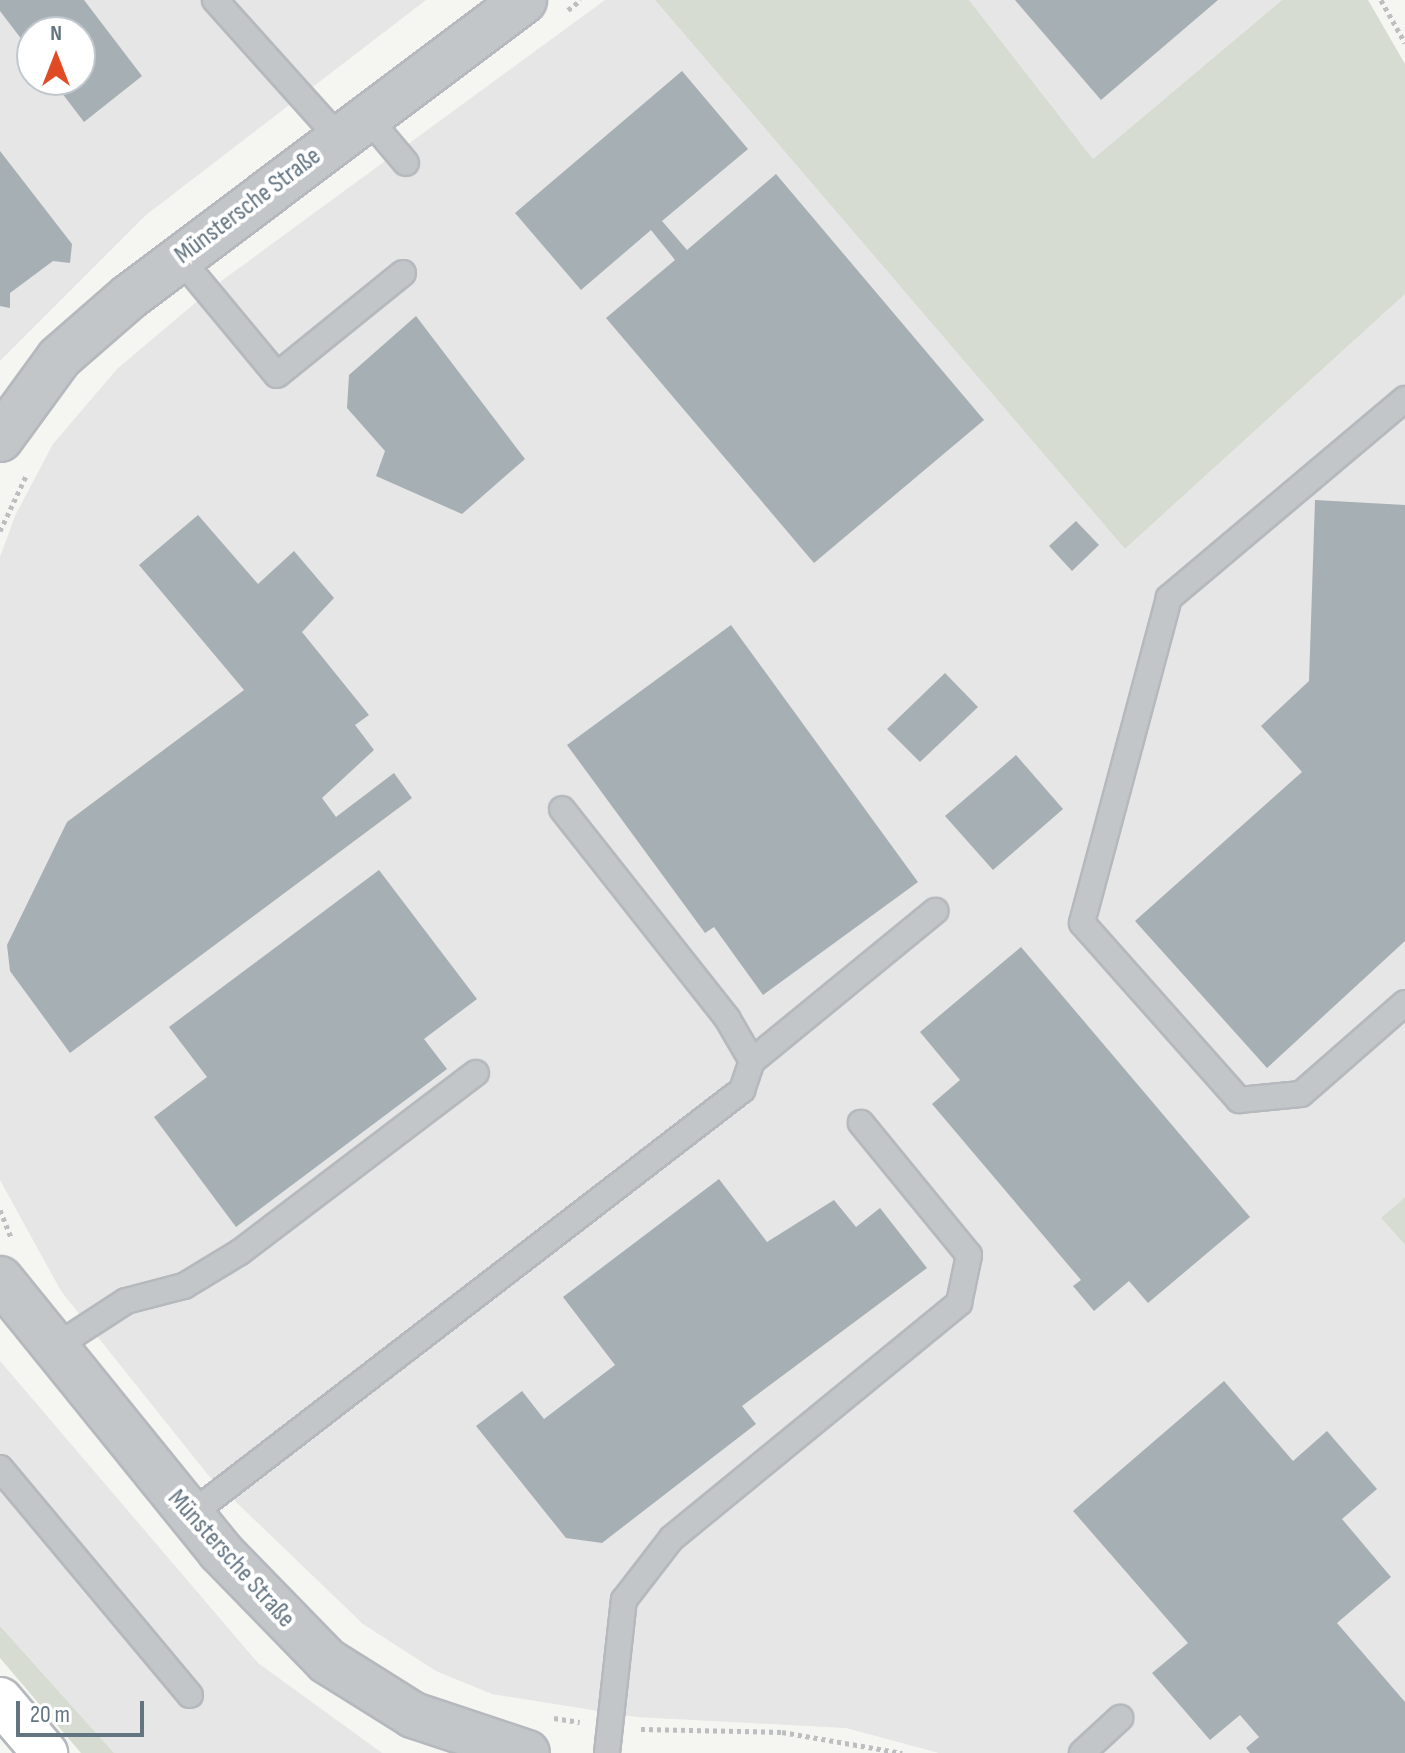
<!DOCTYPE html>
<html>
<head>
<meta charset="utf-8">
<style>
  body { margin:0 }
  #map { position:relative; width:1405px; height:1753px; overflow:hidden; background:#f5f5f1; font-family:"Sofia Sans Condensed",sans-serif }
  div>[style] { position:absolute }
  .built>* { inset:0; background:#e5e6e5 }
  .green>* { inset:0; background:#d6dcd2 }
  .building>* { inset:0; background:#a6afb4 }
  .path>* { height:5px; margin-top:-2.5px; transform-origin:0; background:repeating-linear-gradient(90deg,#bcbec0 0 4px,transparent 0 8px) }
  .roads { filter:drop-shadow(2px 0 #b5b9bd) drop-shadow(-2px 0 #b5b9bd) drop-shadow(0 2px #b5b9bd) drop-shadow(0 -2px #b5b9bd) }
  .lane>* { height:24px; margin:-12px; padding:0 12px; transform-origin:12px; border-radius:12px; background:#c2c6c9 }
  .street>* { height:44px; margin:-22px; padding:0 22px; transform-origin:22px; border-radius:22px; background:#c2c6c9 }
  .primary>* { height:44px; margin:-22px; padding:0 22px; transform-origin:22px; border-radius:22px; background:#fff }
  span { translate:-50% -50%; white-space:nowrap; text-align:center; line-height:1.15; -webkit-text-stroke:8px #fff; paint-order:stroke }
  .street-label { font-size:26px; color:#647582 }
  .north { position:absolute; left:16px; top:16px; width:80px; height:80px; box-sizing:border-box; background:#fff; border:2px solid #c1c8cd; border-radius:50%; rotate:0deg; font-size:22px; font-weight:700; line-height:32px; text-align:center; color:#647582 }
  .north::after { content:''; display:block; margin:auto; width:28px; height:36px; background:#e04b26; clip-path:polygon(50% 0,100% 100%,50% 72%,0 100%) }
  .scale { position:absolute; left:16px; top:1701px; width:128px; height:36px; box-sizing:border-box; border:4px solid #647582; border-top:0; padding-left:10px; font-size:24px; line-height:28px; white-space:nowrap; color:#647582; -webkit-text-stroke:6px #fff; paint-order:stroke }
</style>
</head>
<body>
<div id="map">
  <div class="built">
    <div style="clip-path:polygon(evenodd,0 0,426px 0,146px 215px,0 361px,0 0,32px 32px,80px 32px,80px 80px,32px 80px,32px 32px)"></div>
    <div style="clip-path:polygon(605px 0,655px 0,1125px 549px,1405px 294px,1405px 1197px,1381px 1218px,1405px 1245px,1405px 1753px,939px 1753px,846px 1728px,636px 1717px,492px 1694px,436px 1671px,363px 1624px,209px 1476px,61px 1291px,0 1180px,0 557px,15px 516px,53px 444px,117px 369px,220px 282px)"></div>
    <div style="clip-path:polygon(969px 0,1282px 0,1093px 159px)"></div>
    <div style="clip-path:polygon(0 1361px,258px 1663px,382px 1753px,114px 1753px,0 1626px)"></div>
  </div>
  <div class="green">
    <div style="clip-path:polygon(655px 0,969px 0,1093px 159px,1282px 0,1368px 0,1405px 64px,1405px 294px,1125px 549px)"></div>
    <div style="clip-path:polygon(1405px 1197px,1405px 1245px,1381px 1218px)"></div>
    <div style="clip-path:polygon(0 1626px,114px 1753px,81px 1753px,0 1658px)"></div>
  </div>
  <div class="building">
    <div style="clip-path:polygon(0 0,84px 0,142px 76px,84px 122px,52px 80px,80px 80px,80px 32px,32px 32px,32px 53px,0 11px)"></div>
    <div style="clip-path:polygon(1015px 0,1218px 0,1101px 100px)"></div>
    <div style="clip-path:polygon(682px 71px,748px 149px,662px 221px,687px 250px,776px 174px,984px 420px,814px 563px,606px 318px,675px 260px,651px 230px,581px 290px,515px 213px)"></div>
    <div style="clip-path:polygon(0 151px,72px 244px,70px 263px,53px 261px,10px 293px,10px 308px,0 306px)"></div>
    <div style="clip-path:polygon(416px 316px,525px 459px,462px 514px,376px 476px,385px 451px,347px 408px,349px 375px)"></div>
    <div style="clip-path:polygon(1315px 500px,1405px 505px,1405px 941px,1267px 1068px,1135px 921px,1302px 772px,1261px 726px,1309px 681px)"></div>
    <div style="clip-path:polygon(198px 515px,258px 584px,294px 551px,334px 598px,302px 632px,369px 715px,355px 725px,374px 750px,322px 798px,336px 817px,394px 773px,412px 798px,70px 1053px,10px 971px,7px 945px,67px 822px,244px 690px,139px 565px)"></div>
    <div style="clip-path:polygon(1076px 521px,1099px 545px,1072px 571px,1049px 546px)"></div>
    <div style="clip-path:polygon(731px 625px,918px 882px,763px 995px,714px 927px,705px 933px,567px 745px)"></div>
    <div style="clip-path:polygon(945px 673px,978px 707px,920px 762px,887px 729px)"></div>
    <div style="clip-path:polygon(1016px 755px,1063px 809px,993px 870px,945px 816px)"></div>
    <div style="clip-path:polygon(379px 870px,477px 999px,424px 1039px,447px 1069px,236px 1227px,154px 1117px,207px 1077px,169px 1027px)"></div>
    <div style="clip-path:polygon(1021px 947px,1250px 1217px,1148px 1303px,1129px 1281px,1094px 1311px,1073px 1286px,1081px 1280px,932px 1104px,960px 1080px,920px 1032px)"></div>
    <div style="clip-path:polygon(719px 1179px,767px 1242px,834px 1200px,856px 1227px,880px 1208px,927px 1268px,742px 1406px,756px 1424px,602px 1543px,566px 1538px,476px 1426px,522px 1391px,544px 1419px,615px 1365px,563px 1297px)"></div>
    <div style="clip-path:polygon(1224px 1381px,1293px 1461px,1327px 1431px,1377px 1489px,1342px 1519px,1391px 1577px,1337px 1623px,1405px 1702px,1405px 1753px,1250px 1753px,1246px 1748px,1259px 1737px,1240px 1715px,1210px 1740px,1152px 1673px,1188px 1643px,1073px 1511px)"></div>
  </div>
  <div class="path">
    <div style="left:1381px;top:0;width:49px;rotate:60.8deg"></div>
    <div style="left:568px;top:10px;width:16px;rotate:-38deg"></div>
    <div style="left:0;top:531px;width:63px;rotate:-64.7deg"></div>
    <div style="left:0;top:1210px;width:31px;rotate:68deg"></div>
    <div style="left:554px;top:1718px;width:26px;rotate:9deg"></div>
    <div style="left:641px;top:1729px;width:141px;rotate:1.2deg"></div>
    <div style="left:782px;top:1732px;width:122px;rotate:9.9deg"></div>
  </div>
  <div class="roads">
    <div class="lane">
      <div style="left:215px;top:0;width:186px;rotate:48.1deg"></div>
      <div style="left:367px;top:117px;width:60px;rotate:49.7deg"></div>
      <div style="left:179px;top:257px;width:153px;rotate:50.3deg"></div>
      <div style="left:277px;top:375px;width:162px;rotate:-39deg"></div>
      <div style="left:1405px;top:399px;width:309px;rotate:139.9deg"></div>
      <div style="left:1169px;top:598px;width:336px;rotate:105deg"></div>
      <div style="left:1082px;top:923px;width:237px;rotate:48.4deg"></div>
      <div style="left:1239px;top:1100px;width:62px;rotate:-5.5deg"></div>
      <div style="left:1301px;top:1094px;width:138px;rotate:-41.2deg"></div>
      <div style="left:752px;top:1061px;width:237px;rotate:-39.3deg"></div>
      <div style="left:52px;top:1349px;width:88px;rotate:-33deg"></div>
      <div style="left:126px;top:1301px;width:60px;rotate:-14.5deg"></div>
      <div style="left:184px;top:1286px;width:66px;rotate:-31.3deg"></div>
      <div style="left:240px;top:1252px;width:296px;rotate:-37.2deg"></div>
      <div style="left:0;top:1468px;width:296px;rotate:50.1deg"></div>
      <div style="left:190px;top:1515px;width:697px;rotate:-37.59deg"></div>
      <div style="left:742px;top:1090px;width:31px;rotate:-71deg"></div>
      <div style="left:752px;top:1061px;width:50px;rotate:-120.2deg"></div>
      <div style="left:727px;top:1018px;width:266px;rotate:-128.3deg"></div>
      <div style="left:607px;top:1753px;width:154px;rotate:-83.7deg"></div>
      <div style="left:624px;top:1600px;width:78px;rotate:-52.3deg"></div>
      <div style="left:672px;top:1538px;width:371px;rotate:-39.3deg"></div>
      <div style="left:959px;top:1303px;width:49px;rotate:-78.2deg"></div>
      <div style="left:969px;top:1255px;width:171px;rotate:-129.3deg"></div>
      <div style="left:1082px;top:1753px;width:52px;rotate:-42.6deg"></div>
    </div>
    <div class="street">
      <div style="left:0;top:439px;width:100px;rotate:-53.9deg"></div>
      <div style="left:59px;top:358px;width:93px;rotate:-41.1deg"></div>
      <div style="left:129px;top:297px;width:494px;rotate:-36.9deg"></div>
      <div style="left:0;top:1279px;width:350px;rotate:51deg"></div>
      <div style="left:220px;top:1551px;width:153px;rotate:45.8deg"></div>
      <div style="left:327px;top:1661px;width:102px;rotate:32.1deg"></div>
      <div style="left:413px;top:1715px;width:120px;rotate:18.4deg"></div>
    </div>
    <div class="primary">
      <div style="left:0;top:1700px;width:70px;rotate:49.7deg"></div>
    </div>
  </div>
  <div class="street-label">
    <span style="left:248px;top:206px;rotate:-37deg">Münstersche Straße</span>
    <span style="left:231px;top:1559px;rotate:48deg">Münstersche Straße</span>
  </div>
  <div class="north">N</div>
  <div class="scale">20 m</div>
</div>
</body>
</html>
